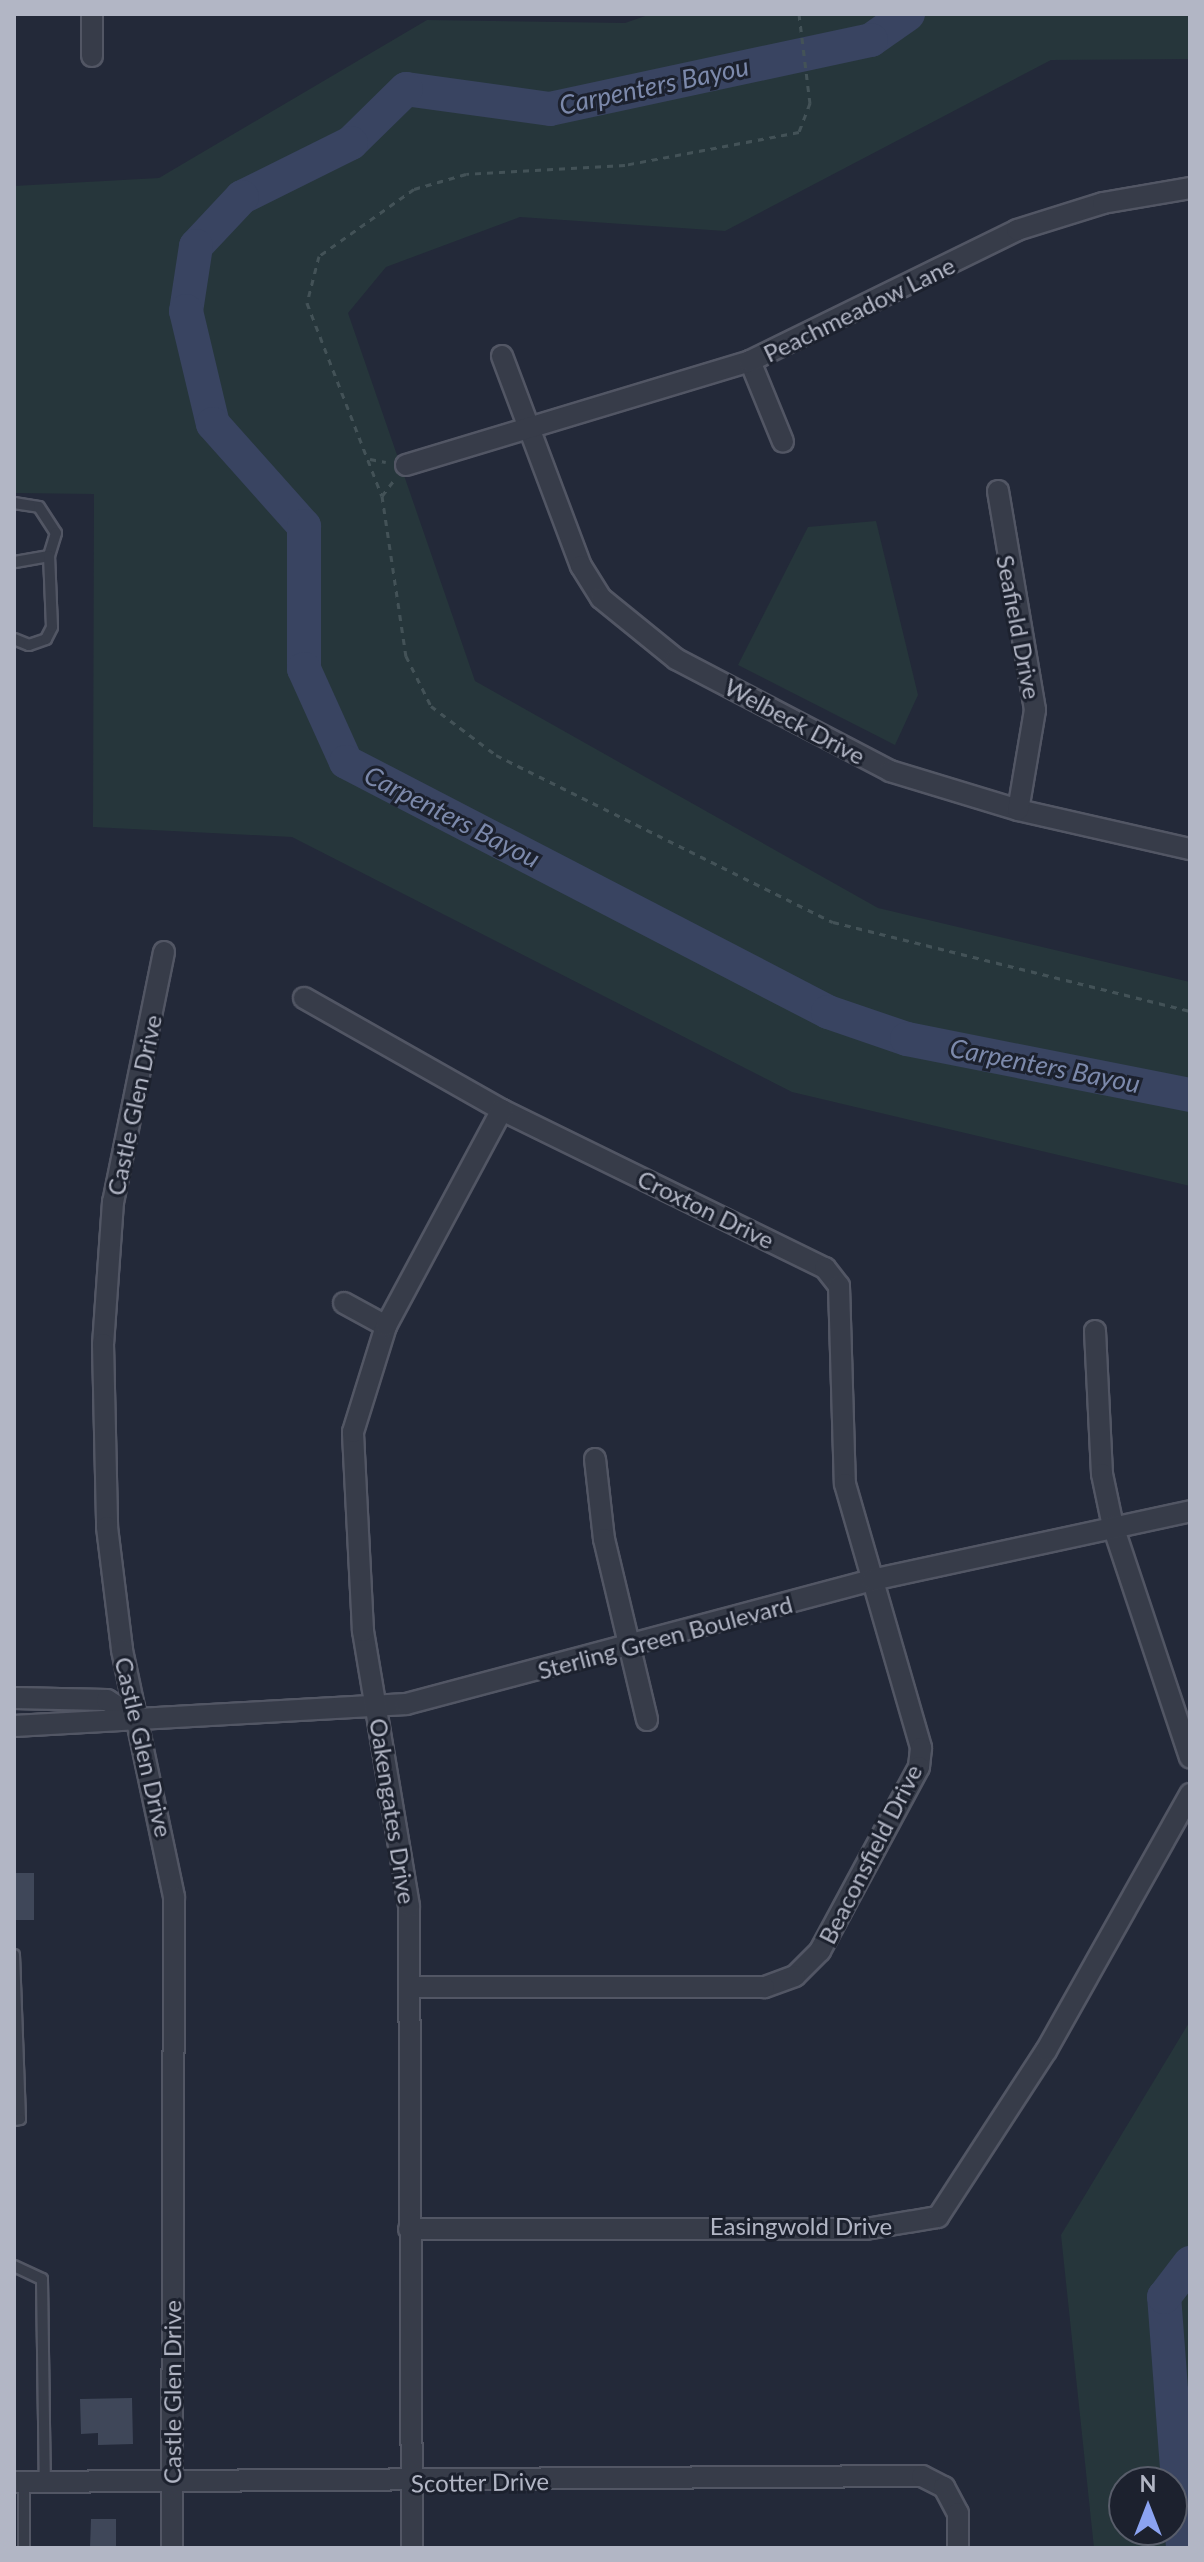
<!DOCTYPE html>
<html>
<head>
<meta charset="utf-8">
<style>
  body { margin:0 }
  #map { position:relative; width:1204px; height:2562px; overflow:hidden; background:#232939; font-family:Lato,sans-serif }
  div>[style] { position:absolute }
  .green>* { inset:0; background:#26363b }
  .river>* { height:34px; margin:-17px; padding:0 17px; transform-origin:17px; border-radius:17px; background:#394461 }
  .building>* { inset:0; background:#3f4759 }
  .path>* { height:3px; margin-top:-1.5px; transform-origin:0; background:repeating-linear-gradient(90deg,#435257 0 6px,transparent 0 12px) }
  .roads { filter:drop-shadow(2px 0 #525664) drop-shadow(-2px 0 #525664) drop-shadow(0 2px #525664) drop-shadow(0 -2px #525664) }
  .lane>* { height:10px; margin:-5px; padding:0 5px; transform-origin:5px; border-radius:5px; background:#373c49 }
  .street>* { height:20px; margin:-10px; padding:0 10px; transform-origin:10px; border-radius:10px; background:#373c49 }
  span { translate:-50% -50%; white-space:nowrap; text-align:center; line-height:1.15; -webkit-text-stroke:6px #1c212e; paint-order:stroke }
  .street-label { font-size:24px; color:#b2b6c5 }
  .water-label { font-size:26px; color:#7c89ab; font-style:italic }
  .frame { position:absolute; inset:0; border:16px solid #b2b6c5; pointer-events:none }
  .north { position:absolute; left:1108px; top:2466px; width:80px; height:80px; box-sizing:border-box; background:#1c212e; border:2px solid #585d6a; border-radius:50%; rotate:0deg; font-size:22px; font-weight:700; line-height:32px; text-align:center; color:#b2b6c5 }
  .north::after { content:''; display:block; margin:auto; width:28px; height:36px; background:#8ba3f1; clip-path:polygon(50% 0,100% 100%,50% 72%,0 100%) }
</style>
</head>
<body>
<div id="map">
  <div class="green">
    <div style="clip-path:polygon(651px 14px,1190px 14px,1190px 59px,1051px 60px,725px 231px,520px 217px,386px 267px,348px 313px,475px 681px,878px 908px,1190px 982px,1190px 1186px,792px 1092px,292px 837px,93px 827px,94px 494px,14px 493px,14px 186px,159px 178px,427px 20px,625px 23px)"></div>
    <div style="clip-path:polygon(876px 521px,918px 695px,895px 745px,738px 665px,808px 527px)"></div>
    <div style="clip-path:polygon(evenodd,1190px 2021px,1190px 2548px,1094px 2548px,1061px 2235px,1190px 2021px,1124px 2482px,1172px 2482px,1172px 2530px,1124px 2530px,1124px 2482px)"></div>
  </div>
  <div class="river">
    <div style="left:908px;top:14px;width:45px;rotate:144.9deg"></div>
    <div style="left:871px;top:40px;width:328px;rotate:167.9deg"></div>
    <div style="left:550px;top:109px;width:145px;rotate:-172.1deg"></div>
    <div style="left:406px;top:89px;width:77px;rotate:135.5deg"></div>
    <div style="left:351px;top:143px;width:122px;rotate:153.6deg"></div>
    <div style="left:242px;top:197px;width:67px;rotate:133.2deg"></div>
    <div style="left:196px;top:246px;width:66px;rotate:98.7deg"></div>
    <div style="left:186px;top:311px;width:116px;rotate:76.6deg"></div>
    <div style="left:213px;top:424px;width:137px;rotate:48.3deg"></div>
    <div style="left:304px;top:526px;width:143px;rotate:90deg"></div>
    <div style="left:304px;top:669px;width:102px;rotate:65.7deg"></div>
    <div style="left:346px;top:762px;width:543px;rotate:27.41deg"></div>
    <div style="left:828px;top:1012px;width:83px;rotate:18.9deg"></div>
    <div style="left:907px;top:1039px;width:288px;rotate:11.2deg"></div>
    <div style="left:1183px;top:2548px;width:252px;rotate:-94.3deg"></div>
    <div style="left:1164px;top:2297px;width:43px;rotate:-52.6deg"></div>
  </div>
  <div class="building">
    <div style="clip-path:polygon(14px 1873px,34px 1873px,34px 1920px,14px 1920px)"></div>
    <div style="clip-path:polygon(132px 2398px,133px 2444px,98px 2445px,98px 2433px,81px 2434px,80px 2399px)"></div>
    <div style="clip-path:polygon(91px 2519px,116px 2519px,116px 2548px,90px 2548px)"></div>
  </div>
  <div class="path">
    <div style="left:799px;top:14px;width:90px;rotate:83deg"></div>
    <div style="left:810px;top:103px;width:31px;rotate:111deg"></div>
    <div style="left:799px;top:132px;width:177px;rotate:169.3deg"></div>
    <div style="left:625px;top:165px;width:159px;rotate:176.8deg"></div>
    <div style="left:466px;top:174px;width:54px;rotate:163.9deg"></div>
    <div style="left:414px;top:189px;width:116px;rotate:144.8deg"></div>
    <div style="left:319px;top:256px;width:49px;rotate:104.3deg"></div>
    <div style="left:307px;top:303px;width:207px;rotate:68.8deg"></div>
    <div style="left:382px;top:496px;width:162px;rotate:81.5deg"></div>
    <div style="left:406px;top:656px;width:56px;rotate:63.4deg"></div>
    <div style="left:431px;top:706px;width:81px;rotate:37deg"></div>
    <div style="left:496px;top:755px;width:376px;rotate:26.4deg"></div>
    <div style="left:833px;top:922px;width:368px;rotate:14deg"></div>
    <div style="left:370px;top:459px;width:16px;rotate:11deg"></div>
    <div style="left:382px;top:496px;width:20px;rotate:-53deg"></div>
  </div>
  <div class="roads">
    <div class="lane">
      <div style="left:14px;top:503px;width:25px;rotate:9deg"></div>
      <div style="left:39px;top:507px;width:31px;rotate:57deg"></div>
      <div style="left:56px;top:533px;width:24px;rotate:107deg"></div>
      <div style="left:49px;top:556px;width:36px;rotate:170deg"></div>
      <div style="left:14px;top:639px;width:16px;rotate:22deg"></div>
      <div style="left:29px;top:645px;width:18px;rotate:-19deg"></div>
      <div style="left:46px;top:639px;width:13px;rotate:-63deg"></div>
      <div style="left:52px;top:627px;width:71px;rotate:-92.4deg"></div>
      <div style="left:14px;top:1955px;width:164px;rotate:87.9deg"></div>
      <div style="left:20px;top:2119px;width:6px;rotate:171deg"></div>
      <div style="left:14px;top:2266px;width:31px;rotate:25deg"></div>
      <div style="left:42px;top:2279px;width:203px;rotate:89.2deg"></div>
      <div style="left:24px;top:2548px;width:67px;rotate:-90deg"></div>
    </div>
    <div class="street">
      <div style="left:92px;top:14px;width:42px;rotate:90deg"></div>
      <div style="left:502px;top:356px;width:224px;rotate:69.4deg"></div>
      <div style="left:581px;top:566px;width:38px;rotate:58deg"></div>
      <div style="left:601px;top:598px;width:97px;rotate:39.1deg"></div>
      <div style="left:676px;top:659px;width:242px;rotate:27.6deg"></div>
      <div style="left:890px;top:771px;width:134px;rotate:16.9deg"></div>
      <div style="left:1018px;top:810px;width:176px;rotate:12.8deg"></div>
      <div style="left:750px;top:361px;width:87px;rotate:67.8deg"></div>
      <div style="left:406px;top:465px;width:359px;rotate:-16.8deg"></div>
      <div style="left:750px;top:361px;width:297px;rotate:-26.1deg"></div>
      <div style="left:1017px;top:230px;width:90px;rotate:-17.4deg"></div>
      <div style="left:1103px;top:203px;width:88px;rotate:-9.8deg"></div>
      <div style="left:998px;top:491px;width:222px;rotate:80.4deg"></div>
      <div style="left:1035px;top:710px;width:101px;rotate:99.6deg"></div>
      <div style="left:164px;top:952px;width:255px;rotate:101.5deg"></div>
      <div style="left:113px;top:1202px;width:142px;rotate:94deg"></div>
      <div style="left:103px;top:1344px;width:183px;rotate:88.7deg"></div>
      <div style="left:107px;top:1527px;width:124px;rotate:83deg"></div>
      <div style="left:122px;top:1650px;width:252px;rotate:78.1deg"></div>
      <div style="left:174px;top:1897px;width:651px;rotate:90.18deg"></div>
      <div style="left:304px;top:998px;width:227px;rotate:29.5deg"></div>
      <div style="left:502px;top:1110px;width:360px;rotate:26.1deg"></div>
      <div style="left:825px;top:1268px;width:23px;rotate:52deg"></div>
      <div style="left:839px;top:1286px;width:198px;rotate:88.3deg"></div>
      <div style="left:845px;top:1484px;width:275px;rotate:73.9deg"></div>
      <div style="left:921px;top:1748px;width:19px;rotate:96deg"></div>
      <div style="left:919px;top:1767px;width:209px;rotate:118.3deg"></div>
      <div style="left:820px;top:1951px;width:35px;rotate:135deg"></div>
      <div style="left:795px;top:1976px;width:33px;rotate:160deg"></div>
      <div style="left:764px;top:1987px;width:355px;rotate:180deg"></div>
      <div style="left:344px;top:1303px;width:48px;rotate:28.7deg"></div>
      <div style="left:1095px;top:1331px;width:143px;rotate:87.2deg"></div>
      <div style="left:1102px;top:1474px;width:53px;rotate:78.1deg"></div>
      <div style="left:1113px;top:1526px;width:244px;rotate:71.6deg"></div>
      <div style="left:595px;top:1459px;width:81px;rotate:83.6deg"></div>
      <div style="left:604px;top:1539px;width:186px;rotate:76.6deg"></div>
      <div style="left:14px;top:1698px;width:93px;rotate:1.2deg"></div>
      <div style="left:107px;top:1700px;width:32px;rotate:32deg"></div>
      <div style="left:14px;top:1726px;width:393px;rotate:-3.2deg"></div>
      <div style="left:406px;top:1704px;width:482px;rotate:-14.9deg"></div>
      <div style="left:872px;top:1580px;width:325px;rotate:-12.2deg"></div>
      <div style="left:409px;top:2229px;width:457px"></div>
      <div style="left:866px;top:2229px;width:73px;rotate:-9.5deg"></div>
      <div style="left:938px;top:2217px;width:198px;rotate:-57deg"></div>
      <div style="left:1046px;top:2051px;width:295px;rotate:-60.7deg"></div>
      <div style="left:14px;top:2482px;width:908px;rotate:-0.38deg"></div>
      <div style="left:922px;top:2476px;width:25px;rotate:27deg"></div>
      <div style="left:944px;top:2487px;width:30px;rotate:62deg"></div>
      <div style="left:958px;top:2513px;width:35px;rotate:90deg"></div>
      <div style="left:412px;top:2548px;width:642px;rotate:-90.27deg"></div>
      <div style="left:409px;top:1906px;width:279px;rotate:-99.5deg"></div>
      <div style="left:363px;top:1631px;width:199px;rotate:-92.9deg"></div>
      <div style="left:353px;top:1432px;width:111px;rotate:-72.7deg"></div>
      <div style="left:386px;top:1326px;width:245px;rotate:-61.8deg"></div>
    </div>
  </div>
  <div class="street-label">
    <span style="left:859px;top:309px;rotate:-26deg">Peachmeadow Lane</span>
    <span style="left:1019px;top:627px;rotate:79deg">Seafield Drive</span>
    <span style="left:795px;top:721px;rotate:28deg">Welbeck Drive</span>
    <span style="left:134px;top:1105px;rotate:-78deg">Castle Glen Drive</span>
    <span style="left:706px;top:1209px;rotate:26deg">Croxton Drive</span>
    <span style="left:665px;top:1637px;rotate:-15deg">Sterling Green Boulevard</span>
    <span style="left:144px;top:1747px;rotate:77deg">Castle Glen Drive</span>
    <span style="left:393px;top:1811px;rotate:81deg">Oakengates Drive</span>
    <span style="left:870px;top:1854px;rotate:-63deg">Beaconsfield Drive</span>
    <span style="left:801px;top:2226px">Easingwold Drive</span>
    <span style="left:172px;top:2392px;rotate:-90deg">Castle Glen Drive</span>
    <span style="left:480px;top:2482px;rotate:-1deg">Scotter Drive</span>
  </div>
  <div class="water-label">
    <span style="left:654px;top:86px;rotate:-12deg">Carpenters Bayou</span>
    <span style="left:452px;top:817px;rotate:27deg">Carpenters Bayou</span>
    <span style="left:1045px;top:1066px;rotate:11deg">Carpenters Bayou</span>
  </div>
  <div class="frame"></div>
  <div class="north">N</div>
</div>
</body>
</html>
